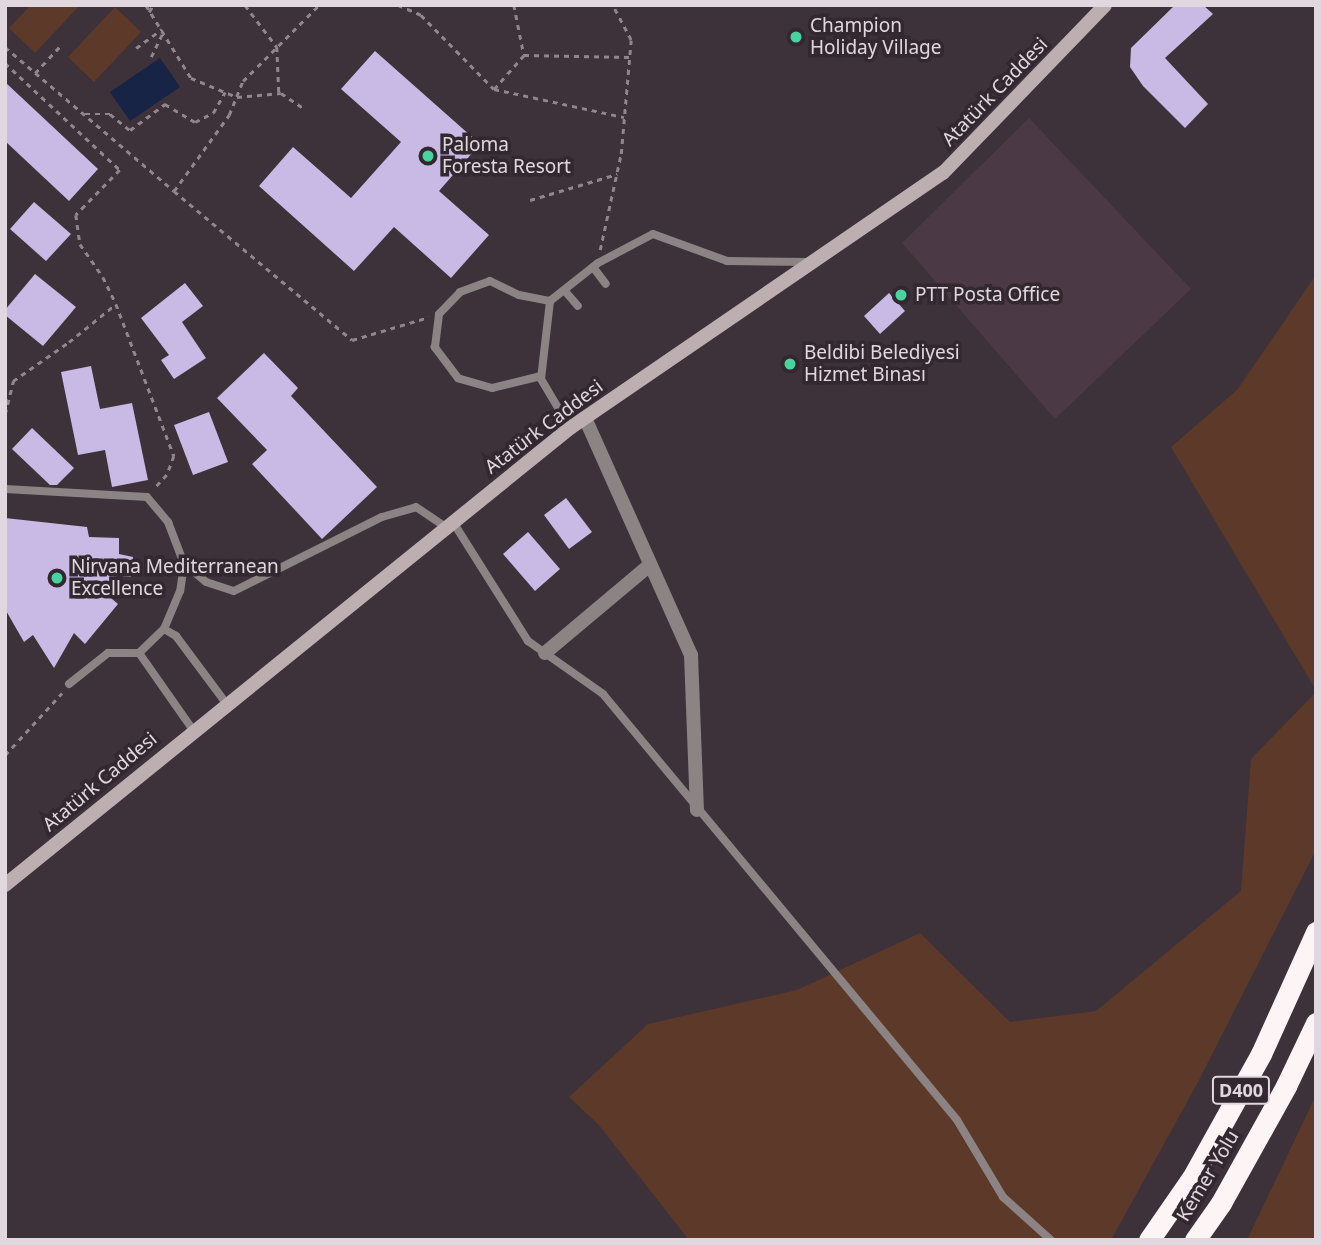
<!DOCTYPE html>
<html>
<head>
<meta charset="utf-8">
<style>
  body { margin:0 }
  #map { position:relative; width:1321px; height:1245px; overflow:hidden; background:#3d313a; font-family:"Noto Sans",sans-serif }
  div>[style] { position:absolute }
  .built>* { inset:0; background:#4b3946 }
  .green>* { inset:0; background:#5d392a }
  .water>* { inset:0; background:#172445 }
  .building>* { inset:0; background:#c8b9e5 }
  .path>* { height:2.5px; margin-top:-1.25px; transform-origin:0; background:repeating-linear-gradient(90deg,#90868d 0 5px,transparent 0 10px) }
  .lane>* { height:8px; margin:-4px; padding:0 4px; transform-origin:4px; border-radius:4px; background:#8c8384 }
  .street>* { height:14px; margin:-7px; padding:0 7px; transform-origin:7px; border-radius:7px; background:#8c8384 }
  .secondary>* { height:14px; margin:-7px; padding:0 7px; transform-origin:7px; border-radius:7px; background:#bdafb1 }
  .highway>* { height:21px; margin:-10.5px; padding:0 10.5px; transform-origin:10.5px; border-radius:10.5px; background:#fcf4f5 }
  .dots>* { width:19px; height:19px; translate:-50% -50%; box-sizing:border-box; border:4px solid #332730; border-radius:50% }
  span { translate:-50% -50%; white-space:nowrap; text-align:center; line-height:1.15; -webkit-text-stroke:7px #332730; paint-order:stroke }
  .shield-label span { padding:2px 5px; background:#332730; border:2px solid; border-radius:5px; -webkit-text-stroke-width:0 }
  .shield-label { font-size:18px; color:#e0d8de; font-weight:700 }
  .poi-label { font-size:19px; color:#e0d8de }
  .left { translate:0 -50%; text-align:left }
  .street-label { font-size:19px; color:#e0d8de }
  .frame { position:absolute; inset:0; border:7px solid #e0d8de; pointer-events:none }
</style>
</head>
<body>
<div id="map">
  <div class="built">
    <div style="clip-path:polygon(1029px 118px,1191px 289px,1055px 419px,902px 243px)"></div>
  </div>
  <div class="green">
    <div style="clip-path:polygon(31px 5px,80px 5px,35px 53px,9px 28px)"></div>
    <div style="clip-path:polygon(115px 7px,141px 32px,94px 82px,68px 57px)"></div>
    <div style="clip-path:polygon(1316px 275px,1316px 690px,1171px 447px,1237px 390px)"></div>
    <div style="clip-path:polygon(1316px 692px,1316px 850px,1197px 1084px,1111px 1240px,689px 1240px,598px 1124px,569px 1097px,648px 1024px,797px 990px,920px 933px,1010px 1022px,1096px 1011px,1241px 891px,1251px 759px)"></div>
    <div style="clip-path:polygon(1316px 1095px,1316px 1240px,1247px 1240px,1309px 1110px)"></div>
  </div>
  <div class="water">
    <div style="clip-path:polygon(160px 58px,180px 87px,130px 121px,110px 92px)"></div>
  </div>
  <div class="building">
    <div style="clip-path:polygon(1175px 5px,1203px 5px,1213px 14px,1165px 58px,1208px 104px,1185px 128px,1143px 86px,1130px 67px,1131px 48px)"></div>
    <div style="clip-path:polygon(375px 51px,480px 144px,439px 191px,489px 235px,451px 278px,394px 227px,354px 271px,259px 186px,293px 147px,351px 198px,401px 142px,341px 89px)"></div>
    <div style="clip-path:polygon(5px 82px,98px 169px,69px 201px,5px 141px)"></div>
    <div style="clip-path:polygon(34px 202px,71px 234px,46px 261px,10px 229px)"></div>
    <div style="clip-path:polygon(35px 274px,76px 307px,43px 346px,5px 315px,5px 310px)"></div>
    <div style="clip-path:polygon(185px 283px,203px 306px,182px 322px,206px 358px,174px 379px,161px 360px,169px 355px,141px 318px)"></div>
    <div style="clip-path:polygon(889px 293px,905px 311px,880px 334px,864px 316px)"></div>
    <div style="clip-path:polygon(264px 353px,298px 388px,291px 396px,377px 487px,322px 539px,252px 464px,267px 450px,217px 398px)"></div>
    <div style="clip-path:polygon(91px 366px,100px 409px,132px 403px,148px 480px,112px 487px,105px 450px,78px 455px,61px 372px)"></div>
    <div style="clip-path:polygon(209px 412px,228px 462px,193px 475px,174px 425px)"></div>
    <div style="clip-path:polygon(32px 428px,74px 468px,57px 485px,50px 485px,12px 449px)"></div>
    <div style="clip-path:polygon(566px 498px,592px 532px,569px 549px,544px 515px)"></div>
    <div style="clip-path:polygon(5px 518px,87px 527px,89px 537px,119px 538px,119px 554px,133px 557px,131px 577px,119px 576px,105px 593px,118px 604px,85px 644px,74px 633px,54px 668px,33px 635px,24px 642px,5px 609px)"></div>
    <div style="clip-path:polygon(528px 532px,560px 569px,535px 591px,503px 554px)"></div>
  </div>
  <div class="path">
    <div style="left:146px;top:5px;width:86px;rotate:58.3deg"></div>
    <div style="left:191px;top:78px;width:50px;rotate:22.4deg"></div>
    <div style="left:237px;top:97px;width:44px;rotate:-5.2deg"></div>
    <div style="left:281px;top:93px;width:27px;rotate:34deg"></div>
    <div style="left:245px;top:5px;width:53px;rotate:52.7deg"></div>
    <div style="left:277px;top:47px;width:45px;rotate:87.5deg"></div>
    <div style="left:398px;top:5px;width:25px;rotate:23deg"></div>
    <div style="left:421px;top:15px;width:104px;rotate:45.4deg"></div>
    <div style="left:494px;top:89px;width:133px;rotate:12.2deg"></div>
    <div style="left:514px;top:5px;width:51px;rotate:78.7deg"></div>
    <div style="left:149px;top:12px;width:8px;rotate:-60deg"></div>
    <div style="left:5px;top:47px;width:222px;rotate:40.4deg"></div>
    <div style="left:174px;top:191px;width:94px;rotate:-54.1deg"></div>
    <div style="left:229px;top:115px;width:37px;rotate:-68deg"></div>
    <div style="left:243px;top:81px;width:107px;rotate:-45deg"></div>
    <div style="left:136px;top:48px;width:32px;rotate:-36deg"></div>
    <div style="left:151px;top:57px;width:28px;rotate:-64deg"></div>
    <div style="left:5px;top:63px;width:157px;rotate:42.9deg"></div>
    <div style="left:120px;top:170px;width:63px;rotate:134.4deg"></div>
    <div style="left:76px;top:215px;width:29px;rotate:82deg"></div>
    <div style="left:80px;top:244px;width:40px;rotate:55.1deg"></div>
    <div style="left:103px;top:277px;width:30px;rotate:64deg"></div>
    <div style="left:116px;top:304px;width:163px;rotate:69.1deg"></div>
    <div style="left:174px;top:456px;width:20px;rotate:110deg"></div>
    <div style="left:167px;top:475px;width:19px;rotate:133deg"></div>
    <div style="left:35px;top:73px;width:38px;rotate:-47deg"></div>
    <div style="left:494px;top:89px;width:45px;rotate:-48.6deg"></div>
    <div style="left:524px;top:55px;width:105px;rotate:1.1deg"></div>
    <div style="left:85px;top:114px;width:25px"></div>
    <div style="left:110px;top:114px;width:26px;rotate:39deg"></div>
    <div style="left:130px;top:130px;width:44px;rotate:-36.6deg"></div>
    <div style="left:165px;top:104px;width:35px;rotate:31deg"></div>
    <div style="left:195px;top:122px;width:20px;rotate:-27deg"></div>
    <div style="left:213px;top:113px;width:24px;rotate:-60deg"></div>
    <div style="left:174px;top:191px;width:232px;rotate:39.9deg"></div>
    <div style="left:352px;top:340px;width:80px;rotate:-16.6deg"></div>
    <div style="left:530px;top:200px;width:91px;rotate:-16.6deg"></div>
    <div style="left:600px;top:250px;width:98px;rotate:-77.7deg"></div>
    <div style="left:621px;top:154px;width:114px;rotate:-85deg"></div>
    <div style="left:631px;top:40px;width:40px;rotate:-118deg"></div>
    <div style="left:5px;top:414px;width:34px;rotate:-76deg"></div>
    <div style="left:13px;top:381px;width:68px;rotate:-34.9deg"></div>
    <div style="left:69px;top:342px;width:60px;rotate:-39deg"></div>
    <div style="left:5px;top:755px;width:84px;rotate:-47.4deg"></div>
  </div>
  <div class="lane">
    <div style="left:593px;top:267px;width:21px;rotate:53deg"></div>
    <div style="left:564px;top:290px;width:21px;rotate:49deg"></div>
    <div style="left:541px;top:376px;width:50px;rotate:166.2deg"></div>
    <div style="left:492px;top:388px;width:35px;rotate:-164deg"></div>
    <div style="left:458px;top:378px;width:39px;rotate:-127deg"></div>
    <div style="left:435px;top:347px;width:33px;rotate:-83deg"></div>
    <div style="left:439px;top:314px;width:30px;rotate:-46deg"></div>
    <div style="left:460px;top:292px;width:32px;rotate:-20deg"></div>
    <div style="left:490px;top:281px;width:32px;rotate:26deg"></div>
    <div style="left:519px;top:295px;width:32px;rotate:11deg"></div>
    <div style="left:570px;top:428px;width:57px;rotate:-120.6deg"></div>
    <div style="left:541px;top:379px;width:79px;rotate:-83.4deg"></div>
    <div style="left:550px;top:301px;width:61px;rotate:-38.4deg"></div>
    <div style="left:598px;top:263px;width:62px;rotate:-27.8deg"></div>
    <div style="left:653px;top:234px;width:79px;rotate:20deg"></div>
    <div style="left:727px;top:261px;width:84px;rotate:0.7deg"></div>
    <div style="left:5px;top:489px;width:142px;rotate:3.2deg"></div>
    <div style="left:147px;top:497px;width:33px;rotate:50deg"></div>
    <div style="left:168px;top:522px;width:45px;rotate:69.1deg"></div>
    <div style="left:184px;top:564px;width:27px;rotate:98deg"></div>
    <div style="left:180px;top:591px;width:41px;rotate:112.8deg"></div>
    <div style="left:453px;top:522px;width:141px;rotate:57.8deg"></div>
    <div style="left:528px;top:641px;width:92px;rotate:35.2deg"></div>
    <div style="left:603px;top:694px;width:554px;rotate:50.27deg"></div>
    <div style="left:957px;top:1120px;width:90px;rotate:59.1deg"></div>
    <div style="left:1003px;top:1197px;width:64px;rotate:41.9deg"></div>
    <div style="left:184px;top:564px;width:28px;rotate:39deg"></div>
    <div style="left:206px;top:582px;width:29px;rotate:18deg"></div>
    <div style="left:234px;top:591px;width:165px;rotate:-26.6deg"></div>
    <div style="left:382px;top:517px;width:35px;rotate:-16deg"></div>
    <div style="left:416px;top:507px;width:36px;rotate:34deg"></div>
    <div style="left:69px;top:684px;width:50px;rotate:-38.5deg"></div>
    <div style="left:108px;top:653px;width:31px"></div>
    <div style="left:193px;top:730px;width:94px;rotate:-125deg"></div>
    <div style="left:139px;top:653px;width:35px;rotate:-44deg"></div>
    <div style="left:164px;top:629px;width:14px;rotate:30deg"></div>
    <div style="left:176px;top:636px;width:84px;rotate:53.3deg"></div>
  </div>
  <div class="street">
    <div style="left:585px;top:418px;width:260px;rotate:65.9deg"></div>
    <div style="left:691px;top:655px;width:155px;rotate:87.8deg"></div>
    <div style="left:545px;top:653px;width:137px;rotate:-40deg"></div>
  </div>
  <div class="secondary">
    <div style="left:5px;top:885px;width:727px;rotate:-38.97deg"></div>
    <div style="left:570px;top:428px;width:452px;rotate:-34.4deg"></div>
    <div style="left:943px;top:173px;width:233px;rotate:-46deg"></div>
  </div>
  <div class="highway">
    <div style="left:1149px;top:1240px;width:75px;rotate:-55.3deg"></div>
    <div style="left:1192px;top:1178px;width:142px;rotate:-60.9deg"></div>
    <div style="left:1261px;top:1054px;width:134px;rotate:-65.7deg"></div>
    <div style="left:1195px;top:1240px;width:45px;rotate:-54.9deg"></div>
    <div style="left:1221px;top:1203px;width:134px;rotate:-60.9deg"></div>
    <div style="left:1286px;top:1086px;width:70px;rotate:-64.5deg"></div>
  </div>
  <div class="dots">
    <div style="left:796px;top:37px;background:#47d49e"></div>
    <div style="left:428px;top:156px;background:#47d49e"></div>
    <div style="left:901px;top:295px;background:#47d49e"></div>
    <div style="left:790px;top:364px;background:#47d49e"></div>
    <div style="left:57px;top:578px;background:#47d49e"></div>
  </div>
  <div class="shield-label">
    <span style="left:1241px;top:1090px">D400</span>
  </div>
  <div class="poi-label">
    <span class="left" style="left:810px;top:37px">Champion<br>Holiday Village</span>
    <span class="left" style="left:442px;top:156px">Paloma<br>Foresta Resort</span>
    <span class="left" style="left:915px;top:295px">PTT Posta Office</span>
    <span class="left" style="left:804px;top:364px">Beldibi Belediyesi<br>Hizmet Binası</span>
    <span class="left" style="left:71px;top:578px">Nirvana Mediterranean<br>Excellence</span>
  </div>
  <div class="street-label">
    <span style="left:995px;top:92px;rotate:-46deg">Atatürk Caddesi</span>
    <span style="left:544px;top:427px;rotate:-37deg">Atatürk Caddesi</span>
    <span style="left:100px;top:782px;rotate:-40deg">Atatürk Caddesi</span>
    <span style="left:1208px;top:1176px;rotate:-59deg">Kemer Yolu</span>
  </div>
  <div class="frame"></div>
</div>
</body>
</html>
